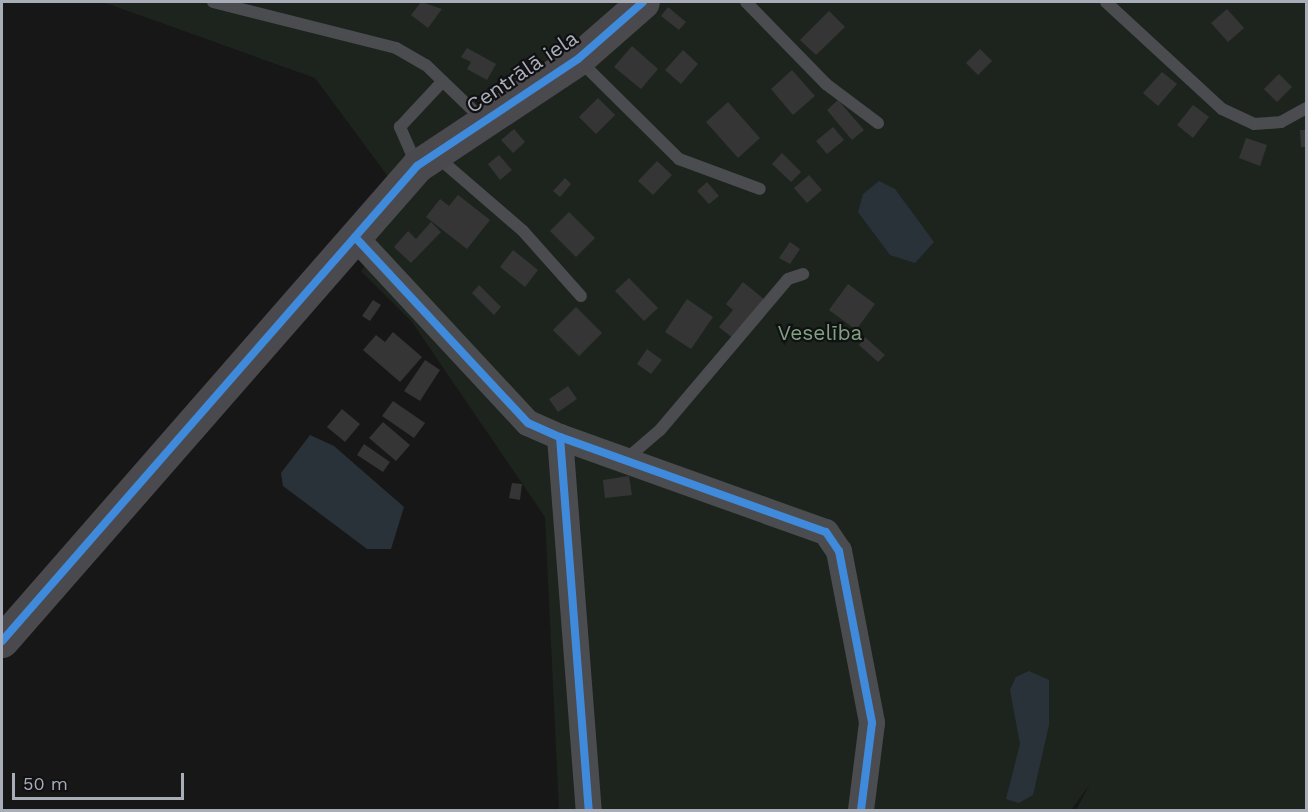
<!DOCTYPE html>
<html>
<head>
<meta charset="utf-8">
<style>
  body { margin:0 }
  #map { position:relative; width:1308px; height:812px; overflow:hidden; background:#171717; font-family:"Work Sans",sans-serif }
  div>[style] { position:absolute }
  .green>* { inset:0; background:#1d241e }
  .water>* { inset:0; background:#2a3239 }
  .building>* { inset:0; background:#353536 }
  .lane>* { height:12px; margin:-6px; padding:0 6px; transform-origin:6px; border-radius:6px; background:#4b4c50 }
  .street>* { height:26px; margin:-13px; padding:0 13px; transform-origin:13px; border-radius:13px; background:#4b4c50 }
  .secondary>* { height:33px; margin:-16.5px; padding:0 16.5px; transform-origin:16.5px; border-radius:16.5px; background:#4a4a4e }
  .cycleway>* { height:8px; margin:-4px; padding:0 4px; transform-origin:4px; border-radius:4px; background:#408adc }
  span { translate:-50% -50%; white-space:nowrap; text-align:center; line-height:1.15; -webkit-text-stroke:4.5px #111113; paint-order:stroke }
  .street-label { font-size:21px; color:#a8adb8 }
  .park-label { font-size:21px; color:#7fa381 }
  .frame { position:absolute; inset:0; border:3px solid #a8adb8; pointer-events:none }
  .scale { position:absolute; left:12px; top:773px; width:172px; height:27px; box-sizing:border-box; border:3px solid #a8adb8; border-top:0; padding-left:8px; font-size:18px; line-height:21px; white-space:nowrap; color:#a8adb8; -webkit-text-stroke:4px #111113; paint-order:stroke }
</style>
</head>
<body>
<div id="map">
  <div class="green">
    <div style="clip-path:polygon(103px 2px,1306px 2px,1306px 810px,1076px 810px,1090px 784px,1071px 810px,559px 810px,545px 517px,412px 322px,361px 271px,370px 260px,355px 237px,401px 194px,315px 78px)"></div>
  </div>
  <div class="water">
    <div style="clip-path:polygon(879px 181px,895px 189px,934px 242px,915px 263px,890px 255px,858px 212px,863px 194px)"></div>
    <div style="clip-path:polygon(310px 435px,334px 446px,404px 507px,391px 549px,367px 549px,283px 486px,281px 473px)"></div>
    <div style="clip-path:polygon(1029px 671px,1049px 680px,1049px 725px,1033px 795px,1019px 803px,1006px 799px,1020px 744px,1010px 690px,1016px 677px)"></div>
  </div>
  <div class="building">
    <div style="clip-path:polygon(421px 2px,442px 9px,428px 28px,411px 15px)"></div>
    <div style="clip-path:polygon(668px 7px,686px 22px,679px 30px,661px 16px)"></div>
    <div style="clip-path:polygon(1227px 9px,1244px 28px,1228px 42px,1211px 23px)"></div>
    <div style="clip-path:polygon(829px 11px,845px 27px,816px 55px,800px 40px)"></div>
    <div style="clip-path:polygon(632px 46px,658px 69px,641px 89px,614px 67px)"></div>
    <div style="clip-path:polygon(467px 48px,496px 64px,487px 80px,467px 69px,471px 62px,461px 57px)"></div>
    <div style="clip-path:polygon(980px 49px,992px 61px,978px 75px,966px 63px)"></div>
    <div style="clip-path:polygon(683px 50px,698px 64px,681px 84px,665px 70px)"></div>
    <div style="clip-path:polygon(792px 70px,815px 96px,793px 115px,771px 89px)"></div>
    <div style="clip-path:polygon(1162px 72px,1177px 84px,1158px 106px,1143px 93px)"></div>
    <div style="clip-path:polygon(1279px 74px,1292px 87px,1277px 102px,1264px 89px)"></div>
    <div style="clip-path:polygon(598px 98px,615px 115px,596px 134px,579px 117px)"></div>
    <div style="clip-path:polygon(838px 100px,864px 130px,852px 140px,827px 110px)"></div>
    <div style="clip-path:polygon(728px 102px,760px 138px,738px 158px,706px 122px)"></div>
    <div style="clip-path:polygon(1193px 105px,1209px 117px,1193px 138px,1177px 125px)"></div>
    <div style="clip-path:polygon(833px 127px,844px 140px,827px 154px,816px 141px)"></div>
    <div style="clip-path:polygon(514px 129px,525px 142px,513px 153px,501px 140px)"></div>
    <div style="clip-path:polygon(1300px 130px,1306px 130px,1306px 147px,1301px 147px)"></div>
    <div style="clip-path:polygon(1246px 138px,1267px 145px,1260px 166px,1239px 158px)"></div>
    <div style="clip-path:polygon(782px 153px,801px 172px,791px 182px,772px 164px)"></div>
    <div style="clip-path:polygon(499px 155px,512px 170px,500px 180px,488px 164px)"></div>
    <div style="clip-path:polygon(657px 161px,672px 175px,653px 195px,638px 181px)"></div>
    <div style="clip-path:polygon(809px 175px,822px 190px,807px 203px,794px 188px)"></div>
    <div style="clip-path:polygon(565px 178px,571px 184px,560px 197px,553px 191px)"></div>
    <div style="clip-path:polygon(707px 182px,719px 196px,709px 204px,697px 191px)"></div>
    <div style="clip-path:polygon(458px 195px,490px 220px,467px 249px,426px 217px,440px 199px,449px 206px)"></div>
    <div style="clip-path:polygon(569px 212px,595px 238px,576px 257px,550px 231px)"></div>
    <div style="clip-path:polygon(431px 222px,441px 232px,411px 263px,394px 247px,408px 231px,416px 239px)"></div>
    <div style="clip-path:polygon(790px 242px,800px 249px,790px 264px,779px 258px)"></div>
    <div style="clip-path:polygon(513px 250px,538px 270px,525px 287px,500px 267px)"></div>
    <div style="clip-path:polygon(629px 278px,658px 308px,644px 321px,615px 291px)"></div>
    <div style="clip-path:polygon(743px 282px,765px 300px,734px 339px,719px 327px,733px 310px,726px 304px)"></div>
    <div style="clip-path:polygon(848px 284px,875px 304px,856px 330px,829px 310px)"></div>
    <div style="clip-path:polygon(479px 285px,501px 307px,494px 315px,472px 293px)"></div>
    <div style="clip-path:polygon(687px 299px,713px 317px,691px 349px,665px 332px)"></div>
    <div style="clip-path:polygon(373px 300px,381px 305px,370px 321px,362px 316px)"></div>
    <div style="clip-path:polygon(576px 307px,602px 333px,579px 356px,553px 330px)"></div>
    <div style="clip-path:polygon(393px 332px,422px 357px,400px 382px,363px 350px,376px 335px,385px 342px)"></div>
    <div style="clip-path:polygon(865px 337px,885px 355px,878px 362px,859px 345px)"></div>
    <div style="clip-path:polygon(647px 349px,662px 360px,651px 374px,637px 364px)"></div>
    <div style="clip-path:polygon(425px 360px,440px 370px,420px 401px,404px 391px)"></div>
    <div style="clip-path:polygon(568px 386px,577px 399px,558px 412px,549px 399px)"></div>
    <div style="clip-path:polygon(393px 401px,425px 423px,414px 438px,382px 416px)"></div>
    <div style="clip-path:polygon(342px 409px,360px 424px,345px 442px,327px 427px)"></div>
    <div style="clip-path:polygon(383px 422px,410px 445px,396px 461px,369px 438px)"></div>
    <div style="clip-path:polygon(364px 444px,390px 462px,383px 472px,357px 455px)"></div>
    <div style="clip-path:polygon(629px 476px,632px 495px,605px 498px,603px 480px)"></div>
    <div style="clip-path:polygon(512px 483px,522px 484px,520px 500px,509px 498px)"></div>
  </div>
  <div class="lane">
    <div style="left:213px;top:2px;width:189px;rotate:14.1deg"></div>
    <div style="left:396px;top:48px;width:34px;rotate:30deg"></div>
    <div style="left:426px;top:65px;width:78px;rotate:44deg"></div>
    <div style="left:746px;top:2px;width:115px;rotate:45.7deg"></div>
    <div style="left:826px;top:84px;width:65px;rotate:36.9deg"></div>
    <div style="left:1106px;top:2px;width:158px;rotate:42.7deg"></div>
    <div style="left:1222px;top:109px;width:35px;rotate:25deg"></div>
    <div style="left:1254px;top:124px;width:27px;rotate:-4deg"></div>
    <div style="left:1281px;top:122px;width:29px;rotate:-29deg"></div>
    <div style="left:579px;top:60px;width:141px;rotate:44.7deg"></div>
    <div style="left:679px;top:159px;width:86px;rotate:20.3deg"></div>
    <div style="left:435px;top:155px;width:116px;rotate:40.8deg"></div>
    <div style="left:523px;top:231px;width:87px;rotate:48.3deg"></div>
    <div style="left:417px;top:166px;width:43px;rotate:-113.6deg"></div>
    <div style="left:400px;top:127px;width:60px;rotate:-47deg"></div>
    <div style="left:625px;top:460px;width:46px;rotate:-40.6deg"></div>
    <div style="left:660px;top:430px;width:198px;rotate:-49.7deg"></div>
    <div style="left:788px;top:279px;width:16px;rotate:-18deg"></div>
  </div>
  <div class="street">
    <div style="left:355px;top:237px;width:254px;rotate:47.1deg"></div>
    <div style="left:528px;top:423px;width:35px;rotate:24deg"></div>
    <div style="left:560px;top:437px;width:374px;rotate:85.6deg"></div>
    <div style="left:560px;top:437px;width:282px;rotate:19.7deg"></div>
    <div style="left:826px;top:532px;width:23px;rotate:56deg"></div>
    <div style="left:839px;top:551px;width:175px;rotate:79.1deg"></div>
    <div style="left:872px;top:723px;width:88px;rotate:97.2deg"></div>
  </div>
  <div class="secondary">
    <div style="left:2px;top:641px;width:631px;rotate:-48.86deg"></div>
    <div style="left:417px;top:166px;width:193px;rotate:-33.6deg"></div>
    <div style="left:578px;top:59px;width:86px;rotate:-41.2deg"></div>
  </div>
  <div class="cycleway">
    <div style="left:355px;top:237px;width:254px;rotate:47.1deg"></div>
    <div style="left:528px;top:423px;width:35px;rotate:24deg"></div>
    <div style="left:560px;top:437px;width:374px;rotate:85.6deg"></div>
    <div style="left:560px;top:437px;width:282px;rotate:19.7deg"></div>
    <div style="left:826px;top:532px;width:23px;rotate:56deg"></div>
    <div style="left:839px;top:551px;width:175px;rotate:79.1deg"></div>
    <div style="left:872px;top:723px;width:88px;rotate:97.2deg"></div>
    <div style="left:2px;top:641px;width:631px;rotate:-48.86deg"></div>
    <div style="left:417px;top:166px;width:193px;rotate:-33.6deg"></div>
    <div style="left:578px;top:59px;width:86px;rotate:-41.2deg"></div>
  </div>
  <div class="street-label">
    <span style="left:522px;top:72px;rotate:-34deg">Centrālā iela</span>
  </div>
  <div class="park-label">
    <span style="left:820px;top:333px">Veselība</span>
  </div>
  <div class="frame"></div>
  <div class="scale">50 m</div>
</div>
</body>
</html>
